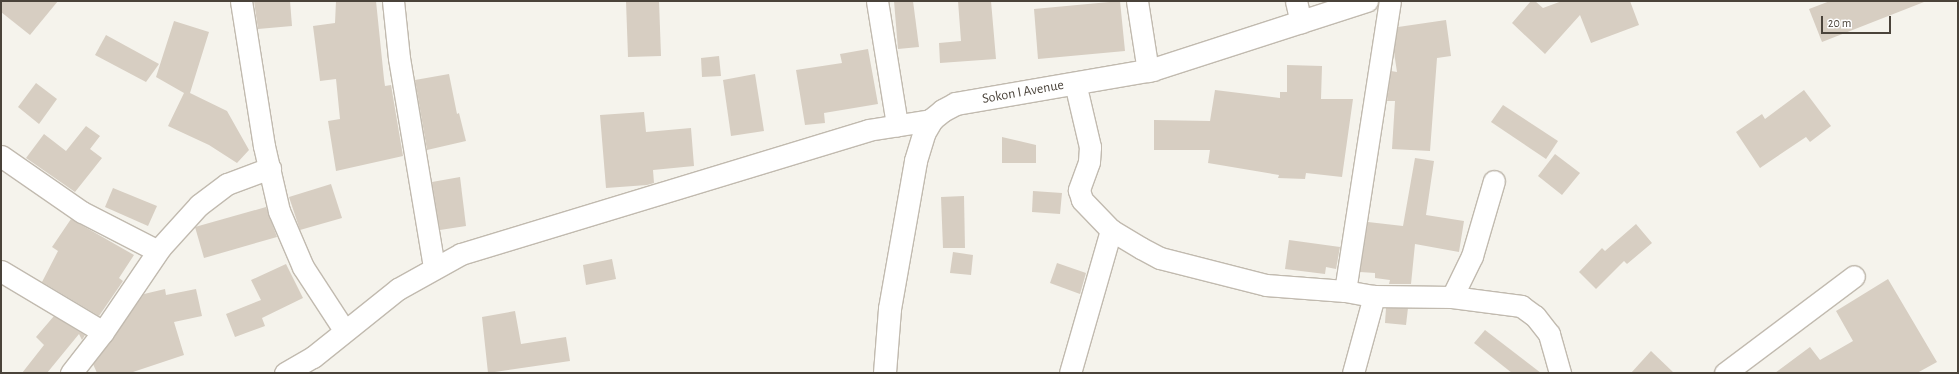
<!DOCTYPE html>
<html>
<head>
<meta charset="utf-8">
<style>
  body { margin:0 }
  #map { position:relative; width:1959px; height:374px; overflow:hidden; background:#f5f3ec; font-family:"Alegreya Sans",sans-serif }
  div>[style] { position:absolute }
  .building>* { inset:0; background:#d7cec2 }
  .roads { filter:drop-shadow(1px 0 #c1baaf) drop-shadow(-1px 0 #c1baaf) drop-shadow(0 1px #c1baaf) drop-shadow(0 -1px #c1baaf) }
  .minor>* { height:21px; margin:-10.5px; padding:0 10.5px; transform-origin:10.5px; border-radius:10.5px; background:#fff }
  .tertiary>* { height:22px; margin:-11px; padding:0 11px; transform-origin:11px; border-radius:11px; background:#fff }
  span { translate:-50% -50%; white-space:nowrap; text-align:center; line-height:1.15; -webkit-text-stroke:3px #fff; paint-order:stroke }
  .street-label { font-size:14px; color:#4a433a }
  .frame { position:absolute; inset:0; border:2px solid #4a433a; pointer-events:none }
  .scale { position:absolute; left:1821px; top:16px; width:70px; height:18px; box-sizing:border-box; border:2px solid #4a433a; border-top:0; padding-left:5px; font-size:12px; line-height:14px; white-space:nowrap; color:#4a433a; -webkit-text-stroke:3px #fff; paint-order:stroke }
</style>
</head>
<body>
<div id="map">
  <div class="building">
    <div style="clip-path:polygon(1px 1px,58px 1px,30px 35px,1px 12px)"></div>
    <div style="clip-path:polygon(254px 1px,290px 1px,292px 26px,258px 29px)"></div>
    <div style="clip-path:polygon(336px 1px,376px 1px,384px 79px,385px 86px,391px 85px,403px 156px,336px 171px,328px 121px,340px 119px,336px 79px,320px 81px,313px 26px,335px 23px)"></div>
    <div style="clip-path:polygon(626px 1px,659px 1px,661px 56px,628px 57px)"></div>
    <div style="clip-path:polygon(894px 1px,913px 1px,919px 47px,898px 49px)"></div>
    <div style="clip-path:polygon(958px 1px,991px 1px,996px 59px,940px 63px,939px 43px,961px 41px)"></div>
    <div style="clip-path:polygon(1120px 1px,1125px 51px,1038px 59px,1034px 9px)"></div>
    <div style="clip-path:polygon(1531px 1px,1535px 1px,1543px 8px,1562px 1px,1630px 1px,1639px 25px,1591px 43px,1580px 15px,1545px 54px,1512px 23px)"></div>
    <div style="clip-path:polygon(1830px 1px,1923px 1px,1924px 2px,1822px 42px,1809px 9px)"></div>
    <div style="clip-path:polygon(1446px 20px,1451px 56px,1437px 58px,1430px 151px,1392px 149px,1395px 101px,1387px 101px,1391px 71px,1397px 72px,1394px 52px,1398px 27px)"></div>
    <div style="clip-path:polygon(174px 21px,209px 32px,190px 93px,227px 111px,249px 150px,237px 163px,209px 145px,168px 126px,184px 93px,156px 77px)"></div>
    <div style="clip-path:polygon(106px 35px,159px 64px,146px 82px,95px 55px)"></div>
    <div style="clip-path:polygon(868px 49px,878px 104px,824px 113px,825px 123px,805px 125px,796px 70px,842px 63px,840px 54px)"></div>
    <div style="clip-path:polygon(719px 56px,721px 76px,702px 77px,701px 58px)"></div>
    <div style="clip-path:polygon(1287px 65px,1322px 66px,1321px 99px,1353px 99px,1342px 177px,1306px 173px,1305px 179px,1278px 178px,1279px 175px,1208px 163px,1210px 150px,1154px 150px,1154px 120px,1210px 121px,1215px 90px,1280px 98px,1280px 92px,1287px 92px)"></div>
    <div style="clip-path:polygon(449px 74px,457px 114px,459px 113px,466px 141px,427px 150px,415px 80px)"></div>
    <div style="clip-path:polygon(755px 74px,764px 131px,731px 136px,723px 80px)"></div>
    <div style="clip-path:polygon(36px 83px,57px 99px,39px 124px,18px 107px)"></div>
    <div style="clip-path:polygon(1804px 90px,1831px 126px,1810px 142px,1806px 137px,1760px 168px,1736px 132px,1762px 114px,1765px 119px)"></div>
    <div style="clip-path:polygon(1503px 105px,1558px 141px,1546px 159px,1491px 122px)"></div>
    <div style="clip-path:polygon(644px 112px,646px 132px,691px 128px,694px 166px,653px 170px,654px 183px,647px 185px,606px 188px,600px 115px)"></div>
    <div style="clip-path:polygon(86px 126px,100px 136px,90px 149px,102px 158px,75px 192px,26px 158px,44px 134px,66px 151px)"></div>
    <div style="clip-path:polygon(1002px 137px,1036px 145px,1036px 163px,1002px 163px)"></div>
    <div style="clip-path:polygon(1555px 154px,1580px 173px,1562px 195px,1538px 176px)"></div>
    <div style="clip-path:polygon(1415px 158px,1434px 161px,1426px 215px,1464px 221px,1459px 252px,1415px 244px,1411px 284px,1389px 284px,1390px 280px,1375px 278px,1375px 273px,1360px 272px,1368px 222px,1403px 226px)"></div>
    <div style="clip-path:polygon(460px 177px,466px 226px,440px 230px,432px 182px)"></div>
    <div style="clip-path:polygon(331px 184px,342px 218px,300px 230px,289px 197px)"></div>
    <div style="clip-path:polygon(113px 188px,157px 206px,148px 226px,105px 207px)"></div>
    <div style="clip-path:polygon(1033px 191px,1062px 193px,1060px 214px,1032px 212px)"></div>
    <div style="clip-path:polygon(964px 196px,965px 248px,943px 248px,941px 197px)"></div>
    <div style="clip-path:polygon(266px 207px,277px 237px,204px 258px,195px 227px)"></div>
    <div style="clip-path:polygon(71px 219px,134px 255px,119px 278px,123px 281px,99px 316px,42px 282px,58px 251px,52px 247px)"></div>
    <div style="clip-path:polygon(1636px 224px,1652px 243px,1627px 264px,1624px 261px,1596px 289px,1579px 272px,1602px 248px,1605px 251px)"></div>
    <div style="clip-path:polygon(1289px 240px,1340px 247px,1336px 269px,1326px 267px,1325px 274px,1285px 269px)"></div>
    <div style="clip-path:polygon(953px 252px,973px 255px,971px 275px,950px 273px)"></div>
    <div style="clip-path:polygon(612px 259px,616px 279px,586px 285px,583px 265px)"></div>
    <div style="clip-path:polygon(1057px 263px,1086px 273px,1080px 294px,1050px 283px)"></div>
    <div style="clip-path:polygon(286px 264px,303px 298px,262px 318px,265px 326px,235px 337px,226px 314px,261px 300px,251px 280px)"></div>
    <div style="clip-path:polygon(1888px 279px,1937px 362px,1917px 373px,1775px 373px,1810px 347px,1820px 360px,1853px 341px,1836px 311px)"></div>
    <div style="clip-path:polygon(165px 289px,166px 295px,196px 289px,202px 316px,174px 322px,184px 355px,130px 373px,97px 373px,93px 364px,144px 294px)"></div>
    <div style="clip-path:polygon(1386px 308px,1408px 308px,1406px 325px,1385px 323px)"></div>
    <div style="clip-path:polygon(515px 311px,521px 344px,566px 337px,570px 361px,488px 373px,482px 317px)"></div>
    <div style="clip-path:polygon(54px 316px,85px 335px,82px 340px,79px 334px,47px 373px,22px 373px,44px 345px,36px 337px)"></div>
    <div style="clip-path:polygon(1485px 330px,1541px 373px,1512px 373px,1474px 343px)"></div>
    <div style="clip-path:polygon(1651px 351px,1674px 373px,1631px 373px)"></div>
  </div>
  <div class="roads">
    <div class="minor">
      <div style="left:241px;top:1px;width:147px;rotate:81deg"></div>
      <div style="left:264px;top:146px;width:67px;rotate:77deg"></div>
      <div style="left:279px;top:211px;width:61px;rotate:66.8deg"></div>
      <div style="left:303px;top:267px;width:75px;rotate:56.9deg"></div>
      <div style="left:393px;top:1px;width:57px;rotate:84deg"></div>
      <div style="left:399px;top:58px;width:213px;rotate:80.5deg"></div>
      <div style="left:877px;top:1px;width:126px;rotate:80.8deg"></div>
      <div style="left:1137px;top:1px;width:71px;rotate:81.1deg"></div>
      <div style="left:1296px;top:1px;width:22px;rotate:77deg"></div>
      <div style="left:1075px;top:83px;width:66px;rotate:76.8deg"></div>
      <div style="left:1090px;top:147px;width:15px;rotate:94deg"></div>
      <div style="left:1089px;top:162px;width:30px;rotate:110deg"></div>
      <div style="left:1079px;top:190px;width:10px;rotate:73deg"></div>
      <div style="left:1082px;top:200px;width:42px;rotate:46deg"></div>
      <div style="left:1111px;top:230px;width:35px;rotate:31deg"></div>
      <div style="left:1141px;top:248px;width:21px;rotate:28deg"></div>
      <div style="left:1160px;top:258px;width:109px;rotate:14.3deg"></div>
      <div style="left:1266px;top:285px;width:79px;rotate:4.3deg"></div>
      <div style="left:1345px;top:291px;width:29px;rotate:10deg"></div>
      <div style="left:1374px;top:296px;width:78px;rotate:0.7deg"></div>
      <div style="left:1452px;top:297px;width:70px;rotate:7.4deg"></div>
      <div style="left:1521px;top:306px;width:17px;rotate:36deg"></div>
      <div style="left:1535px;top:316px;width:23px;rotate:52deg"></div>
      <div style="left:1549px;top:334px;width:41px;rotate:74.2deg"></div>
      <div style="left:1px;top:156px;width:98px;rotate:34.7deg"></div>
      <div style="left:82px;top:212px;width:85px;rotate:27.2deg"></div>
      <div style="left:1px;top:271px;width:119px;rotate:30.9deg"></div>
      <div style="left:1345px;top:291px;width:293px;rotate:-81.2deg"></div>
      <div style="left:1452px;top:297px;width:46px;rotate:-64deg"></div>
      <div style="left:1472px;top:256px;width:78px;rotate:-73.7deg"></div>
      <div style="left:71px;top:373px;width:52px;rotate:-52deg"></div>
      <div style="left:103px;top:332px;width:102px;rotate:-55.8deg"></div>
      <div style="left:160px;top:248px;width:58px;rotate:-47.8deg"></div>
      <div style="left:199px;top:205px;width:35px;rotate:-37deg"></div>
      <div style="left:227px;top:184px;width:46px;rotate:-20.4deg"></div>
      <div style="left:285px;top:373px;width:32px;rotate:-30deg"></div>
      <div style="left:313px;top:357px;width:109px;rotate:-38.7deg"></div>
      <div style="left:398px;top:289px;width:72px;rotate:-29.1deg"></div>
      <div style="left:461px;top:254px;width:425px;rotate:-16.9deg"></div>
      <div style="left:868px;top:130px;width:65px;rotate:-8.9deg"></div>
      <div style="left:1070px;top:373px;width:149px;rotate:-74deg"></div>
      <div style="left:1353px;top:373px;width:80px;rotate:-74.7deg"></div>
      <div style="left:1725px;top:373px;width:161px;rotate:-36.9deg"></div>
    </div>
    <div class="tertiary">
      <div style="left:885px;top:373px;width:64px;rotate:-85.5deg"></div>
      <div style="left:890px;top:309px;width:150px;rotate:-80deg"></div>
      <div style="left:916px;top:161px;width:28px;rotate:-73deg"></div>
      <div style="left:924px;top:134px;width:16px;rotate:-60deg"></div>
      <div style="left:932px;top:120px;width:14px;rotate:-39deg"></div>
      <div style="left:943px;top:111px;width:15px;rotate:-28deg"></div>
      <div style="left:956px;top:104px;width:200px;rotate:-9.8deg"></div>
      <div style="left:1153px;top:70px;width:225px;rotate:-17.9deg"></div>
    </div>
  </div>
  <div class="street-label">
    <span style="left:1023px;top:92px;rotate:-10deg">Sokon I Avenue</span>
  </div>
  <div class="frame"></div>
  <div class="scale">20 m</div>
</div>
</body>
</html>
